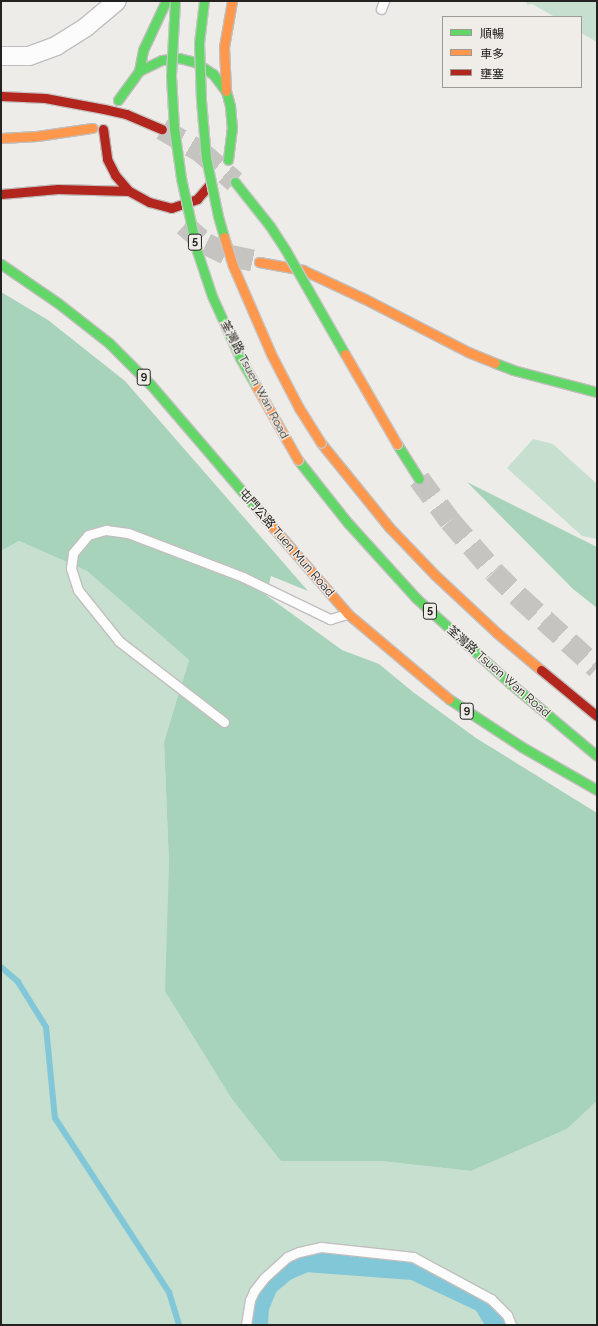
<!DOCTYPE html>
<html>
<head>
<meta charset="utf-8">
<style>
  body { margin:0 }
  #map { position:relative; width:598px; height:1326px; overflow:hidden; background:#eeece9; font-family:Raleway,"Noto Sans TC",sans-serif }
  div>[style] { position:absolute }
  .green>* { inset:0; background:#c6dfcf }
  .forest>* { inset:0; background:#a8d3bb }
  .stream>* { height:6px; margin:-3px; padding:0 3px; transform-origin:3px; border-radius:3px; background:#81c7d7 }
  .canal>* { height:21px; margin:-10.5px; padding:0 10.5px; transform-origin:10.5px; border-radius:10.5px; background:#81c7d7 }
  .secondary-tunnel>* { height:22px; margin-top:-11px; transform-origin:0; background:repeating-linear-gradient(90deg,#c5c4c1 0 22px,transparent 0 33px) }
  .highway-tunnel>* { height:22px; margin-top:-11px; transform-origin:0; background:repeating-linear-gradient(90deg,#c5c4c1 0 22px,transparent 0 33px) }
  .roads { filter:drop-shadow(1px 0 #c1bfbe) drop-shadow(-1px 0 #c1bfbe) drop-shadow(0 1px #c1bfbe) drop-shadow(0 -1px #c1bfbe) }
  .lane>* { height:9px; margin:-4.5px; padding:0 4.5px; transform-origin:4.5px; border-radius:4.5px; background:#fcfcfc }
  .street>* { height:18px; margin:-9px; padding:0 9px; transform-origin:9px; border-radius:9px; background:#fcfcfc }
  .fast>* { height:9px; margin:-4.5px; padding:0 4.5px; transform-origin:4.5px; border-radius:4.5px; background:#63d668 }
  .slow>* { height:9px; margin:-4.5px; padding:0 4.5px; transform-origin:4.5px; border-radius:4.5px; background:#ff974d }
  .jam>* { height:9px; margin:-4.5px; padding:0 4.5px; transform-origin:4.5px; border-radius:4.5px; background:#b3261e }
  .bridges { filter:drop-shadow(1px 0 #c8c7c6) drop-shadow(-1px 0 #c8c7c6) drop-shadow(0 1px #c8c7c6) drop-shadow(0 -1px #c8c7c6) }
  .fast-bridge>* { height:9px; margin:-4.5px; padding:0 4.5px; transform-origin:4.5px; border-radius:4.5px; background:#63d668 }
  .slow-bridge>* { height:9px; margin:-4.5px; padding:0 4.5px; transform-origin:4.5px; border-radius:4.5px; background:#ff974d }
  .jam-bridge>* { height:9px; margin:-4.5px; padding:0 4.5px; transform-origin:4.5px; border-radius:4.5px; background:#b3261e }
  span { translate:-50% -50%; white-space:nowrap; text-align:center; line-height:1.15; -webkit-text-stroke:3px #f0ece7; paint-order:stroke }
  .shield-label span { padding:1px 3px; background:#f0ece7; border:1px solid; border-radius:3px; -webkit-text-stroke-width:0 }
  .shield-label { font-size:11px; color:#232220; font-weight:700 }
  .street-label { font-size:12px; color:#232220 }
  .frame { position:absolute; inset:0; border:2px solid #232220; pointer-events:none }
  .legend { position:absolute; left:442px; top:16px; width:140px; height:72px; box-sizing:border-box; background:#f0ece7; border:1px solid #9e9b97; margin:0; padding:5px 7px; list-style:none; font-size:12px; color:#232220 }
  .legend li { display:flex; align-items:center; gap:8px; height:20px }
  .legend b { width:20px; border:1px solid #9e9b97 }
</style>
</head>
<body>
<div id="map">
  <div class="green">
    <div style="clip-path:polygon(526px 1px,597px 1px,597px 42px,581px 33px,581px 17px,555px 17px,532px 4px,527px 5px)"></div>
    <div style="clip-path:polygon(533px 439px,553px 444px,597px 484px,597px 539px,582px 536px,507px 468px)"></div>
    <div style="clip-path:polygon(19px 541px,87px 571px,189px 660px,164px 742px,169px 864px,380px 1161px,471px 1171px,567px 1129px,597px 1101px,597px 1325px,1px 1325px,1px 551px)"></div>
  </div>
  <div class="forest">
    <div style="clip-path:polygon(1px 292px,48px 320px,125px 381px,308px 591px,271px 576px,266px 595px,342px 650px,379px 664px,413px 692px,476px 738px,597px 813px,597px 1101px,567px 1129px,471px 1171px,380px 1161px,281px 1161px,232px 1099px,165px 991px,169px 864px,164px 742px,189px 660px,87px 571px,19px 541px,1px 551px)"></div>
    <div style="clip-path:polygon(467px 482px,597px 547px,597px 608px,573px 589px)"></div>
  </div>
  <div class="stream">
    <div style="left:1px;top:967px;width:23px;rotate:41deg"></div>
    <div style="left:18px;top:982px;width:53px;rotate:58.1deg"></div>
    <div style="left:46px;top:1027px;width:91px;rotate:84.4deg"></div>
    <div style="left:55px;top:1118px;width:208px;rotate:56.8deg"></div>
    <div style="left:169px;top:1292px;width:34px;rotate:73deg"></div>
  </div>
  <div class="canal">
    <div style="left:257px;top:1325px;width:18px;rotate:-87deg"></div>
    <div style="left:258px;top:1307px;width:24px;rotate:-68deg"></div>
    <div style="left:267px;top:1285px;width:23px;rotate:-40deg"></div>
    <div style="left:285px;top:1270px;width:22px;rotate:-24deg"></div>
    <div style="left:305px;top:1261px;width:108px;rotate:4.2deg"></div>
    <div style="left:413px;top:1269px;width:77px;rotate:25.2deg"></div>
    <div style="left:483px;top:1302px;width:27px;rotate:59deg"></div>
  </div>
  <div class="secondary-tunnel">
    <div style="left:184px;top:225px;width:29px;rotate:41deg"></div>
    <div style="left:206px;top:244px;width:28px;rotate:26deg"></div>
    <div style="left:231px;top:256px;width:29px;rotate:12deg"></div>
  </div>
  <div class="highway-tunnel">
    <div style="left:162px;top:129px;width:45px;rotate:30.5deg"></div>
    <div style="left:201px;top:152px;width:45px;rotate:41.4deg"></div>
    <div style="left:419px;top:479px;width:52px;rotate:53.6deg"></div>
    <div style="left:450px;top:521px;width:67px;rotate:49.2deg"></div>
    <div style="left:494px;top:572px;width:37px;rotate:45deg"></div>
    <div style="left:520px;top:598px;width:104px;rotate:42.3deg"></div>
  </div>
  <div class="roads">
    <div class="lane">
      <div style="left:381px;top:9px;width:9px;rotate:-69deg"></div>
      <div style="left:224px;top:722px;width:133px;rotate:-142.4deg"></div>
      <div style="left:119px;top:641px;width:65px;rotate:-128.8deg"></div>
      <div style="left:78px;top:590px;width:23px;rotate:-108deg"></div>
      <div style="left:71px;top:568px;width:15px;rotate:-82deg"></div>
      <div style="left:73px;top:553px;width:23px;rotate:-50deg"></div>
      <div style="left:88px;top:535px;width:19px;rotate:-16deg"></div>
      <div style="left:106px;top:530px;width:22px;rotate:8deg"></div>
      <div style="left:128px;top:533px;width:123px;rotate:20.9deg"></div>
      <div style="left:243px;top:577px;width:97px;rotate:25.8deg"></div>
      <div style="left:330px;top:619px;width:18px;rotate:-16deg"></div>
      <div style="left:246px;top:1325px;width:25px;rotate:-81deg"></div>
      <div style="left:250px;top:1300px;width:10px;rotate:-66deg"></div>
      <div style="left:254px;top:1291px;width:16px;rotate:-52deg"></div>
      <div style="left:264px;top:1278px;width:31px;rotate:-42deg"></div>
      <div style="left:287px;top:1257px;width:13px;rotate:-23deg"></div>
      <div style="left:299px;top:1252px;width:23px;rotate:-13deg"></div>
      <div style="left:321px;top:1247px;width:93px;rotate:6.2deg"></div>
      <div style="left:413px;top:1257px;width:89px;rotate:28.3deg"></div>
      <div style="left:491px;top:1299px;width:23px;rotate:45deg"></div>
      <div style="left:507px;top:1315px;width:11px;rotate:68deg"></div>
    </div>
    <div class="street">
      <div style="left:1px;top:56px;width:28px"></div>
      <div style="left:29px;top:56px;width:29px;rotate:-20deg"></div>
      <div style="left:56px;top:46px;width:36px;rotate:-32deg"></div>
      <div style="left:86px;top:27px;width:40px;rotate:-40deg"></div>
    </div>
    <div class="fast">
      <div style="left:139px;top:71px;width:21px;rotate:-79deg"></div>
      <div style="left:143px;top:50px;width:54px;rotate:-64.9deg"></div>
      <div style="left:118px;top:100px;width:36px;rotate:-54deg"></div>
      <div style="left:139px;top:71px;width:25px;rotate:-26deg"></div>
      <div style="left:162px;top:60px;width:17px;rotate:-7deg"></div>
      <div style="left:179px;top:58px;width:16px;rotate:14deg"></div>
      <div style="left:195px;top:62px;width:22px;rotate:34deg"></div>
      <div style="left:213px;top:74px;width:21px;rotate:53deg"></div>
      <div style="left:226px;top:91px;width:16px;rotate:75deg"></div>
      <div style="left:230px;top:106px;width:21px;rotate:85deg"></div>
      <div style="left:232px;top:127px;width:33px;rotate:97deg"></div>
      <div style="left:1px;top:264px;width:69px;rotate:34.4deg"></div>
      <div style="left:58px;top:303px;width:65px;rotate:38.1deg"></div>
      <div style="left:109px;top:343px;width:59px;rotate:45deg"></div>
      <div style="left:151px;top:385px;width:174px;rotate:49.4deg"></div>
      <div style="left:495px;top:363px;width:19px;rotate:21deg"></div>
      <div style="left:513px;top:370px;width:87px;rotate:14.7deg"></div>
      <div style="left:397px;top:444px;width:41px;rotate:57.8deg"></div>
      <div style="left:298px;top:460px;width:80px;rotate:51.6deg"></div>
      <div style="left:348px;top:523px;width:101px;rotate:47.8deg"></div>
      <div style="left:416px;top:598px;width:128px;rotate:42.2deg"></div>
      <div style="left:511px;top:684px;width:112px;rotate:39.9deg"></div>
      <div style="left:449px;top:699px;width:87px;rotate:33.3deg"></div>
      <div style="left:522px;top:747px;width:86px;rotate:29.8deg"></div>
    </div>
    <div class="slow">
      <div style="left:226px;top:91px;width:44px;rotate:-92.6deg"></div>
      <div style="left:224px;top:47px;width:47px;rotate:-80.1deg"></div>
      <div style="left:1px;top:138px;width:36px;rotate:-3deg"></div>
      <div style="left:37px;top:136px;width:56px;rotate:-8.3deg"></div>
      <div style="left:259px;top:262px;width:45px;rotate:10.3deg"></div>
      <div style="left:303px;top:270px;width:68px;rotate:25.1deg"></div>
      <div style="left:365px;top:299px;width:116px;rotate:27.2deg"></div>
      <div style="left:468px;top:352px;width:29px;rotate:22deg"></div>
      <div style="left:321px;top:443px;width:108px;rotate:51deg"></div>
      <div style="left:389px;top:527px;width:66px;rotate:46.2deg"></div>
      <div style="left:435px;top:575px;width:85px;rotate:43.1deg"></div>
      <div style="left:497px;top:633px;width:57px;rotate:40.1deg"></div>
      <div style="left:264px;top:517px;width:128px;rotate:49.1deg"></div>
      <div style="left:348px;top:614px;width:132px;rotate:40.1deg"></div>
    </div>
    <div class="jam">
      <div style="left:103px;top:129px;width:30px;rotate:82deg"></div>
      <div style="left:107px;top:159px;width:18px;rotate:63deg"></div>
      <div style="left:115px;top:175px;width:21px;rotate:49deg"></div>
      <div style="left:129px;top:191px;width:23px;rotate:29deg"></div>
      <div style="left:149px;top:202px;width:23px;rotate:15deg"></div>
      <div style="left:171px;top:208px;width:28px;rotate:-19deg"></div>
      <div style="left:197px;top:199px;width:20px;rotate:-49deg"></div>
      <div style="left:1px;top:194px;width:57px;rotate:-5deg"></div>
      <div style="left:58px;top:189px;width:71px;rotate:1.6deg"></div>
      <div style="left:541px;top:670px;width:72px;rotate:39.4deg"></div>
    </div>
  </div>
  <div class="bridges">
    <div class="fast-bridge">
      <div style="left:175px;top:1px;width:75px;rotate:93.1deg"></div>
      <div style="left:171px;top:76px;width:52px;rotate:86.7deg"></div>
      <div style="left:174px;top:128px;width:50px;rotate:82deg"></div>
      <div style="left:181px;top:178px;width:75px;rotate:77.6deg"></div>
      <div style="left:197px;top:251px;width:47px;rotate:71.6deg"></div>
      <div style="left:212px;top:296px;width:68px;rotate:65.7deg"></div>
      <div style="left:240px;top:358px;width:32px;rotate:60deg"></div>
      <div style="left:204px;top:1px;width:42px;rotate:96.8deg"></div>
      <div style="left:199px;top:43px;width:57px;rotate:88deg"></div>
      <div style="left:201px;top:100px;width:58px;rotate:85.1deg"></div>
      <div style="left:206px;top:158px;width:59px;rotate:78.3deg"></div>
      <div style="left:218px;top:216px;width:22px;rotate:74deg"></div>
      <div style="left:235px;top:182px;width:56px;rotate:51.5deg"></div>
      <div style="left:270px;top:226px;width:27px;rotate:57deg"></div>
      <div style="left:285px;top:249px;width:121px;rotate:60.3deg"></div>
    </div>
    <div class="slow-bridge">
      <div style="left:224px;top:237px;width:30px;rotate:73deg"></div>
      <div style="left:233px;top:266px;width:96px;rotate:66.6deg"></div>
      <div style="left:271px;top:354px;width:61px;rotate:62.6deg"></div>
      <div style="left:299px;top:408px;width:41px;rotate:57.8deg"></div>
      <div style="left:345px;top:354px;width:104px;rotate:60deg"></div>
      <div style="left:256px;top:386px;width:85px;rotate:60.4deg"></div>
    </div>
    <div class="jam-bridge">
      <div style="left:1px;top:96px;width:44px;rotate:2.6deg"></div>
      <div style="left:45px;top:98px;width:60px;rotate:10.6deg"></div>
      <div style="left:104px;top:109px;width:23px;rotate:13deg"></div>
      <div style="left:126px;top:114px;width:39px;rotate:23deg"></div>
    </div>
  </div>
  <div class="shield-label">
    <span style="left:195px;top:242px">5</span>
    <span style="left:144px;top:377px">9</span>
    <span style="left:430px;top:611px">5</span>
    <span style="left:467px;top:711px">9</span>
  </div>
  <div class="street-label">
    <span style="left:254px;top:380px;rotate:62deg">荃灣路 Tsuen Wan Road</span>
    <span style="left:286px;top:543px;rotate:49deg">屯門公路 Tuen Mun Road</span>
    <span style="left:498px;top:672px;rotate:41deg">荃灣路 Tsuen Wan Road</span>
  </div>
  <div class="frame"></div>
  <ul class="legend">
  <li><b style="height:5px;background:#63d668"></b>順暢</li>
  <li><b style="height:5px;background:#ff974d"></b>車多</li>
  <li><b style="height:5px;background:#b3261e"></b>壅塞</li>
  </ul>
</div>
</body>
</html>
